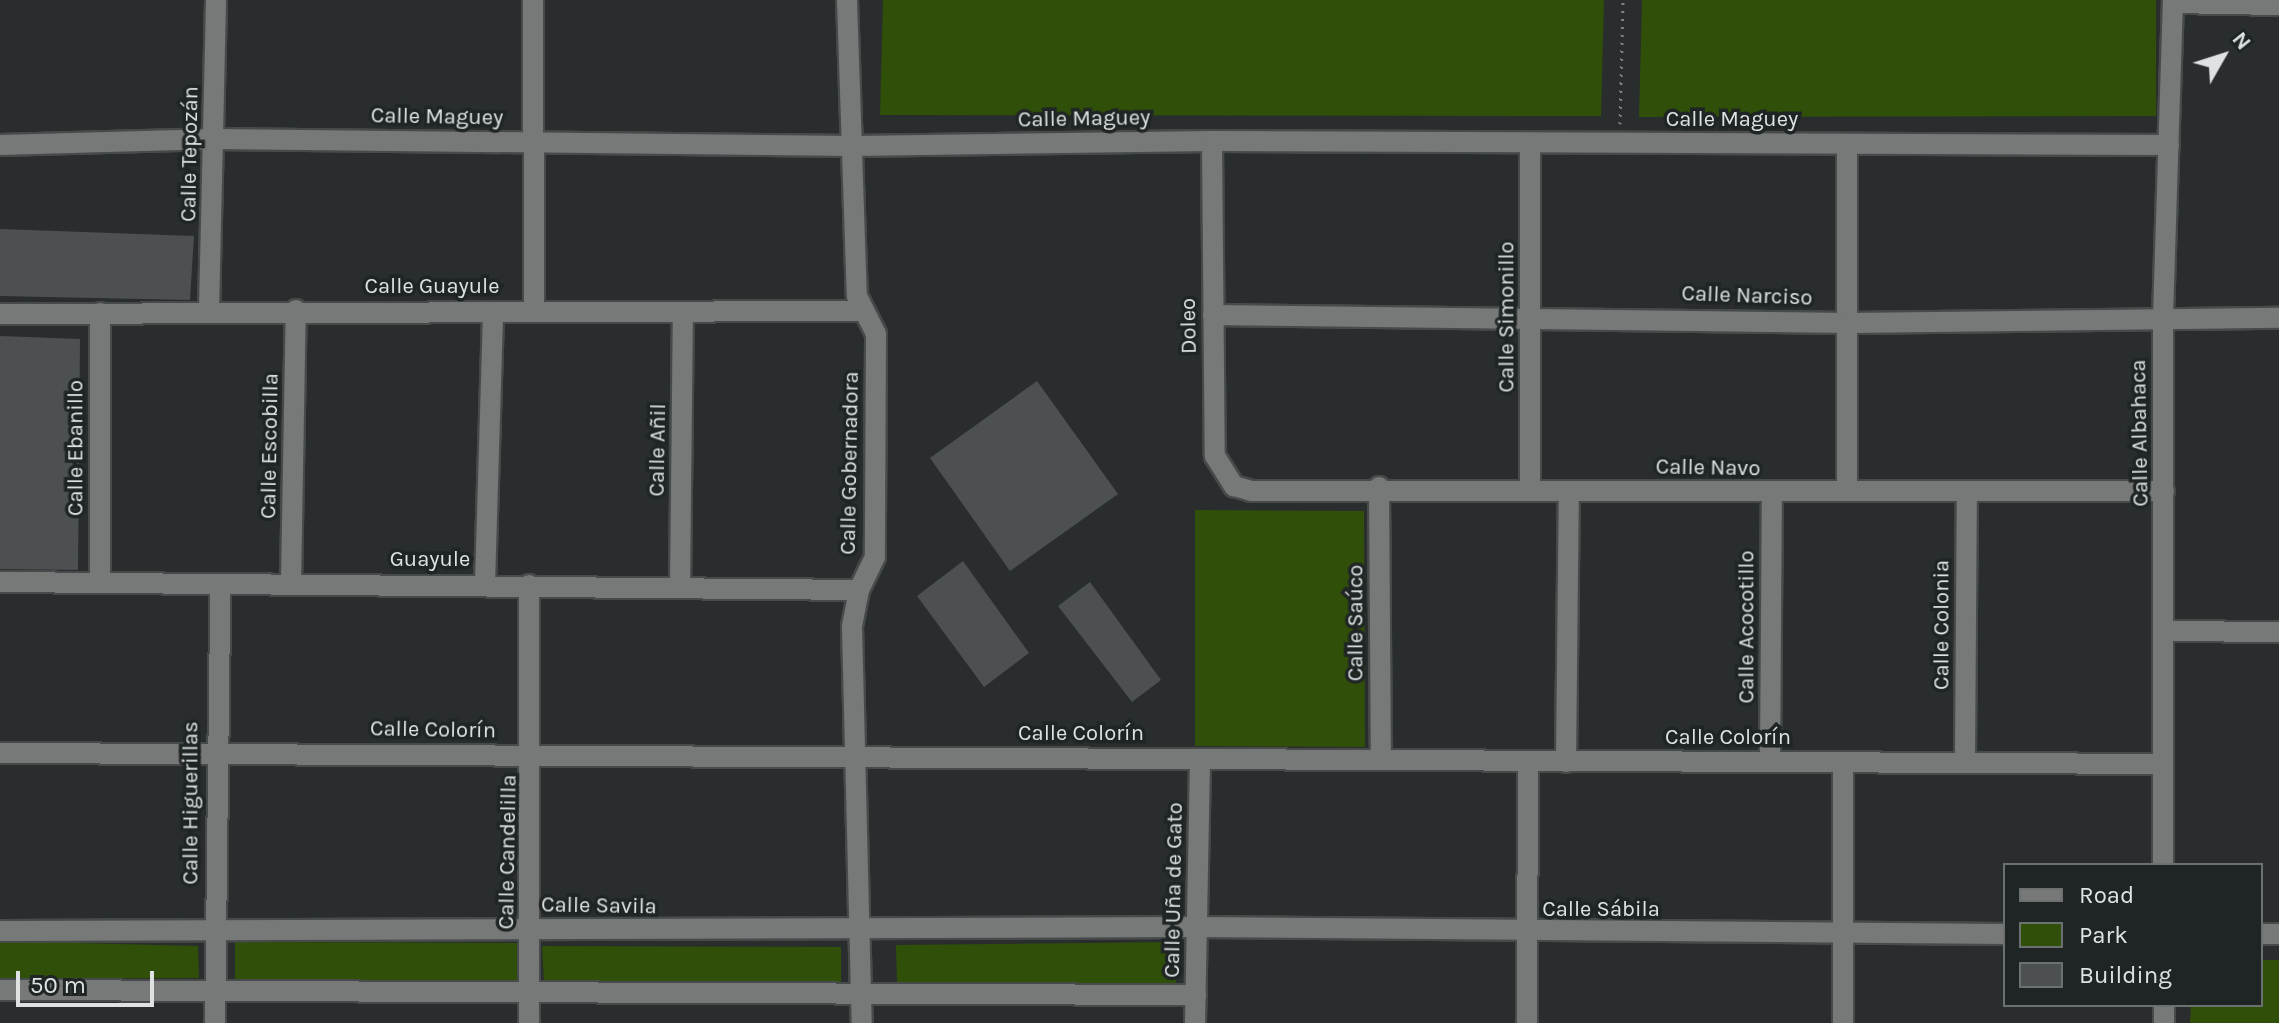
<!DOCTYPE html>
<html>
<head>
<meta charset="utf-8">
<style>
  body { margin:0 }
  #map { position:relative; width:2279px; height:1023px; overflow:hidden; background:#292d2d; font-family:Karla,sans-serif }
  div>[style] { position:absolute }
  .green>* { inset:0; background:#304f09 }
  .building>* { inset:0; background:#4c5052 }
  .path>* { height:3px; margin-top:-1.5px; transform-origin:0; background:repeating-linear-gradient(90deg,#7f8383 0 2px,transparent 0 8px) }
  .roads { filter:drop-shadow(2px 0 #464a4a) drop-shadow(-2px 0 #464a4a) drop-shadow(0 2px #464a4a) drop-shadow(0 -2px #464a4a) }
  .minor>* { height:20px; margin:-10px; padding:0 10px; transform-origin:10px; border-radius:10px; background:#777978 }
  span { translate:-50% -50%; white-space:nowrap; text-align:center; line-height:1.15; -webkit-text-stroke:7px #1f2424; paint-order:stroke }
  .street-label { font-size:22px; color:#dfe2e2 }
  .legend { position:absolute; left:2003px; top:863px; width:260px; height:144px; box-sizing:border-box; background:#1f2424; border:2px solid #6c7070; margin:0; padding:10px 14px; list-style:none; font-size:24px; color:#dfe2e2 }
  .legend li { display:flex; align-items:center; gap:16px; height:40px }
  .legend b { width:40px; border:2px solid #6c7070 }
  .north { position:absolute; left:2183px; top:16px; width:80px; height:80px; -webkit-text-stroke:6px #1f2424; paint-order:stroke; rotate:51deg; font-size:22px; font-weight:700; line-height:32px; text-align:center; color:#dfe2e2 }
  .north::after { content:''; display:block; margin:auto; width:28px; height:36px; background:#dfe2e2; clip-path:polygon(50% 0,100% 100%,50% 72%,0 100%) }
  .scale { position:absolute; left:16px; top:971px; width:138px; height:36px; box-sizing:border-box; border:4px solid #dfe2e2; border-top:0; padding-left:10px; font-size:24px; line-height:28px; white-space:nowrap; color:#dfe2e2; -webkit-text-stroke:6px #1f2424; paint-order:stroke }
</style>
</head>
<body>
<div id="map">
  <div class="green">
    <div style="clip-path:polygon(883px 0,1604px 0,1601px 116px,880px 115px)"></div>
    <div style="clip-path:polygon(1642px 0,2156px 0,2156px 116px,1639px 117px)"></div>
    <div style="clip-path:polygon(1195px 510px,1364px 511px,1365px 747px,1195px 746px)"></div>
    <div style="clip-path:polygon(0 941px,198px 946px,199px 978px,0 979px)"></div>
    <div style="clip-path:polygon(235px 942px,521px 943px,521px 981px,235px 981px)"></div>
    <div style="clip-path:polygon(1177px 942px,1176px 986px,897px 984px,896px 945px)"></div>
    <div style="clip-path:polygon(542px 946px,841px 947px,841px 982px,544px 984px)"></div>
    <div style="clip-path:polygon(2261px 960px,2279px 960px,2279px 1023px,2190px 1023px,2191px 1005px,2261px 1005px)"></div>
  </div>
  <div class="building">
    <div style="clip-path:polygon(0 229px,194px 236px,190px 300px,0 296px)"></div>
    <div style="clip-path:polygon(0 336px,80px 339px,78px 570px,0 569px)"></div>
    <div style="clip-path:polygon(1037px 381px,1118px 494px,1010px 571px,930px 458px)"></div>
    <div style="clip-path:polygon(963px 561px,1029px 653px,984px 687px,917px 596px)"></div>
    <div style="clip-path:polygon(1090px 582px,1161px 680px,1132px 702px,1058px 606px)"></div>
  </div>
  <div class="path">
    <div style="left:1620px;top:124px;width:124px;rotate:-88.6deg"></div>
  </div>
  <div class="roads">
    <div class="minor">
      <div style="left:533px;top:0;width:311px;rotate:89.8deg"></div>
      <div style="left:847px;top:0;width:296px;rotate:88.1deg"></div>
      <div style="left:857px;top:296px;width:42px;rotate:63.4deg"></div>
      <div style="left:876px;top:334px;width:223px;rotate:90.3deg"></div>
      <div style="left:875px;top:557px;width:37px;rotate:116deg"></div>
      <div style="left:859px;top:590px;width:37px;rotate:101deg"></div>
      <div style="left:852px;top:626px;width:397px;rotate:88.6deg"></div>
      <div style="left:2173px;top:3px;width:106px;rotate:1.1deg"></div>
      <div style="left:1212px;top:141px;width:315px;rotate:89.5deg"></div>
      <div style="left:1215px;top:456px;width:36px;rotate:58deg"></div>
      <div style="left:1234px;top:486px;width:18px;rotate:16deg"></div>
      <div style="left:1251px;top:491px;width:913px"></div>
      <div style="left:1847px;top:144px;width:344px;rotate:90deg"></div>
      <div style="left:0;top:145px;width:215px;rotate:-1.6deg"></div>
      <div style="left:215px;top:139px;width:638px;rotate:0.63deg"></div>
      <div style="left:853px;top:146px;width:359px;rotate:-0.8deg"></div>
      <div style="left:1212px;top:141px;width:957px;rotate:0.24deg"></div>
      <div style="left:209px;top:310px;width:310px;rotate:-88.7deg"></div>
      <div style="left:0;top:314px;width:863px;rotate:-0.2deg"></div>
      <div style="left:1213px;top:315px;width:636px;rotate:0.72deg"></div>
      <div style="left:1849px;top:323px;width:430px;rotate:-0.7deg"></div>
      <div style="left:1379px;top:487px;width:272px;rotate:89.6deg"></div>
      <div style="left:1530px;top:489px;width:343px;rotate:-90deg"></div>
      <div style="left:0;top:582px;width:859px;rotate:0.53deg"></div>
      <div style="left:100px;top:582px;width:269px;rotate:-90deg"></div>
      <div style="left:291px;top:583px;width:273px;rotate:-89deg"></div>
      <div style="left:485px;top:584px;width:272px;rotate:-88.3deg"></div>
      <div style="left:680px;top:588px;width:276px;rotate:-89.4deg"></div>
      <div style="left:2166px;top:631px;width:113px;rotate:0.5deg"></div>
      <div style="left:0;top:753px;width:2161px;rotate:0.29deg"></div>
      <div style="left:1965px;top:759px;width:268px;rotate:-89.6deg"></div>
      <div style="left:1566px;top:762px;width:271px;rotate:-89.4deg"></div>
      <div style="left:1770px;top:762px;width:270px;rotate:-89.6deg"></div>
      <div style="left:2163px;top:865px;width:548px;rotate:-90deg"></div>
      <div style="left:2163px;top:317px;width:317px;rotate:-88.2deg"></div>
      <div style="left:0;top:931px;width:1197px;rotate:-0.19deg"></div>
      <div style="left:1197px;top:927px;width:808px;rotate:0.5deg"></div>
      <div style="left:2261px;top:934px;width:18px"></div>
      <div style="left:0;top:990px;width:1196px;rotate:0.24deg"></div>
      <div style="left:215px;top:1023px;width:439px;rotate:-89.3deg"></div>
      <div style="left:529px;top:1023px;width:438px;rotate:-90deg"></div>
      <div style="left:1195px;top:1023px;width:264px;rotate:-88.9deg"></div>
      <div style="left:1527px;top:1023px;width:260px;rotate:-89.8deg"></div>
      <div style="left:1843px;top:1023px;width:261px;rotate:-90deg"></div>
      <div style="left:2164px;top:1023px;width:18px;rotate:-90deg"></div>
    </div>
  </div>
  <div class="street-label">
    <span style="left:437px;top:117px;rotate:1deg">Calle Maguey</span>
    <span style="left:1084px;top:119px;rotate:-1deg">Calle Maguey</span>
    <span style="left:1732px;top:120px">Calle Maguey</span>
    <span style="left:190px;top:154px;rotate:-89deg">Calle Tepozán</span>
    <span style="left:432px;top:287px">Calle Guayule</span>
    <span style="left:1747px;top:296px;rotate:2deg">Calle Narciso</span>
    <span style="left:1507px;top:317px;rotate:-90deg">Calle Simonillo</span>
    <span style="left:1189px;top:326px;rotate:-91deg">Doleo</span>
    <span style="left:2140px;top:433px;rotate:-91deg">Calle Albahaca</span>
    <span style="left:270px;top:446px;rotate:-89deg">Calle Escobilla</span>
    <span style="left:76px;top:448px;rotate:-90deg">Calle Ebanillo</span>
    <span style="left:658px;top:450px;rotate:-89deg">Calle Añil</span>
    <span style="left:850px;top:463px;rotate:-89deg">Calle Gobernadora</span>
    <span style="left:1708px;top:468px;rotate:1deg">Calle Navo</span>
    <span style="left:430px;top:560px">Guayule</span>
    <span style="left:1356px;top:623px;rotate:-90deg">Calle Saúco</span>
    <span style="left:1942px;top:625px;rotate:-90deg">Calle Colonia</span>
    <span style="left:1747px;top:627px;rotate:-90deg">Calle Acocotillo</span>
    <span style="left:433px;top:730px;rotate:1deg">Calle Colorín</span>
    <span style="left:1081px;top:734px">Calle Colorín</span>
    <span style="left:1728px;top:738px">Calle Colorín</span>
    <span style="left:191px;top:803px;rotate:-90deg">Calle Higuerillas</span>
    <span style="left:508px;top:852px;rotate:-89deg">Calle Candelilla</span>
    <span style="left:1174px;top:890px;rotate:-89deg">Calle Uña de Gato</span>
    <span style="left:599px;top:906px;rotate:1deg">Calle Savila</span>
    <span style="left:1601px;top:910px">Calle Sábila</span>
  </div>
  <ul class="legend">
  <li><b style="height:10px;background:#777978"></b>Road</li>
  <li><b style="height:22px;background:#304f09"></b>Park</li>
  <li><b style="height:22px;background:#4c5052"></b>Building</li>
  </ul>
  <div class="north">N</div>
  <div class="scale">50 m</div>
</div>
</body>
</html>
